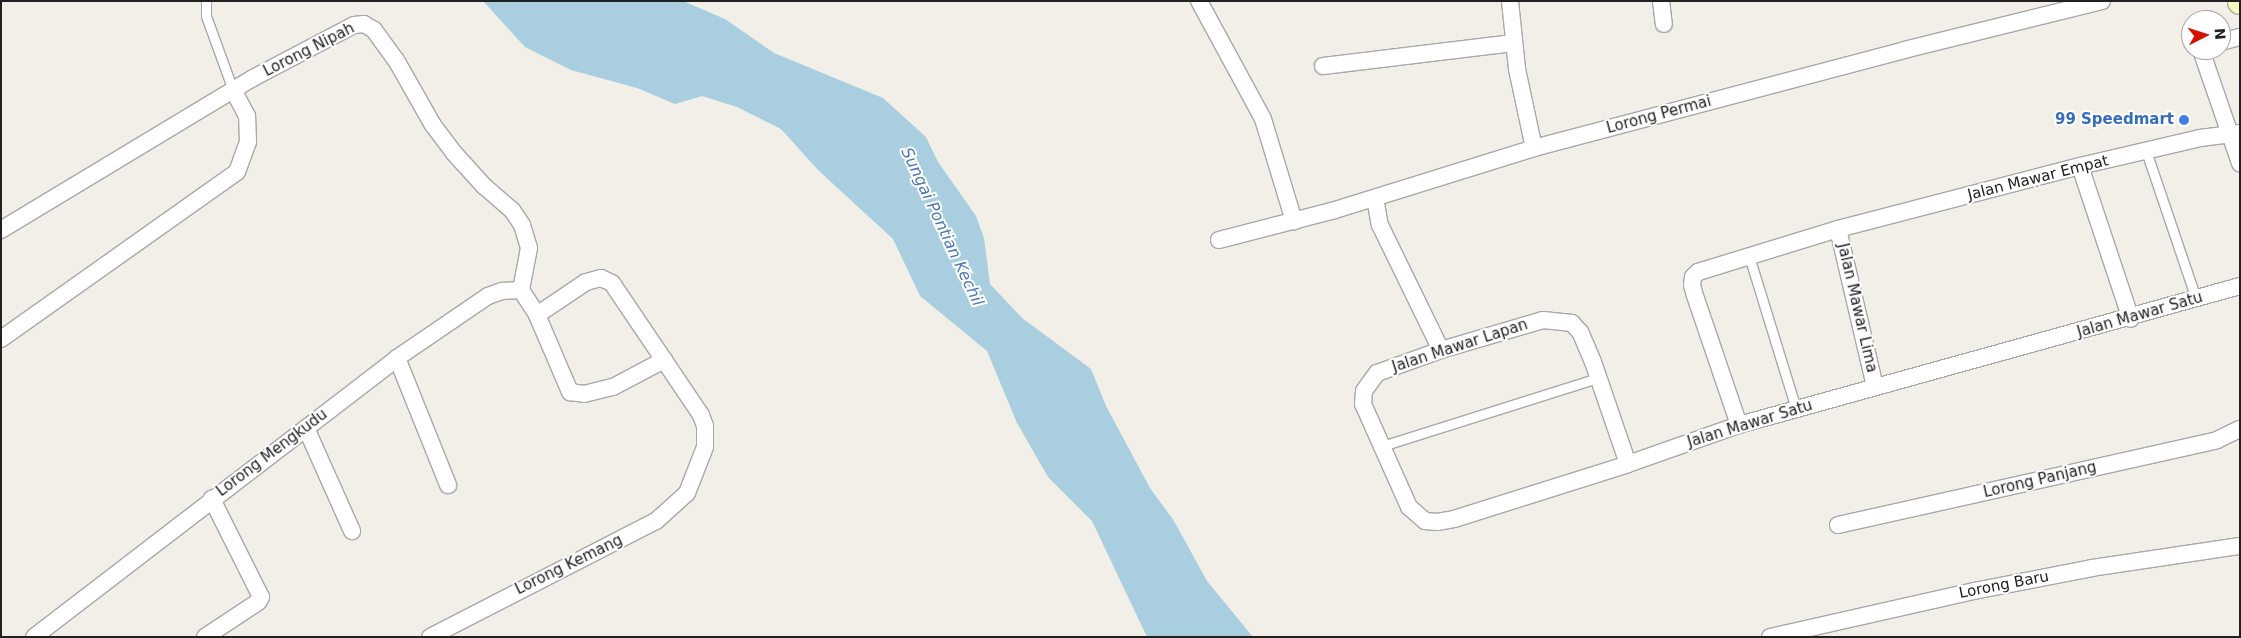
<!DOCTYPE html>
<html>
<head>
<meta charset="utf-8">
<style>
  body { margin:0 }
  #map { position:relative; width:2241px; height:638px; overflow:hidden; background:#f2efe8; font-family:"DejaVu Sans",sans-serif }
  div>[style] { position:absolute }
  .water>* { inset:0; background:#a8cedf }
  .roads { filter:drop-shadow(1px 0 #a8a8a8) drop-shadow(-1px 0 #a8a8a8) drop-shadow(0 1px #a8a8a8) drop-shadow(0 -1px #a8a8a8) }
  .service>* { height:9px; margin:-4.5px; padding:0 4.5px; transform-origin:4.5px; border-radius:4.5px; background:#fff }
  .minor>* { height:16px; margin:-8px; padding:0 8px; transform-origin:8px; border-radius:8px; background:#fff }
  .secondary>* { height:24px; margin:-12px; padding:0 12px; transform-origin:12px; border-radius:12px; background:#f3fbbd }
  .dots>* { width:14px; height:14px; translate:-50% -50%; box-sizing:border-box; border:2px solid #fff; border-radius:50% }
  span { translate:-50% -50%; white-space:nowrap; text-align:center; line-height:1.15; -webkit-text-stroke:4px #fff; paint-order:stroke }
  .street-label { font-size:15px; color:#212121 }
  .shop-label { font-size:15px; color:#366cbe; font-weight:700 }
  .right { translate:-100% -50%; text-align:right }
  .water-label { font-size:16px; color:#4b77b3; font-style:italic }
  .frame { position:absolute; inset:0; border:2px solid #212121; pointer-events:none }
  .north { position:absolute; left:2181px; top:10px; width:50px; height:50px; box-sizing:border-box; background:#fff; border:1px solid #a6a6a6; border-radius:50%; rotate:85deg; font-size:14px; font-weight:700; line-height:20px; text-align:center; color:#212121 }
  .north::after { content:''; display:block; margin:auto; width:18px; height:22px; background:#d21100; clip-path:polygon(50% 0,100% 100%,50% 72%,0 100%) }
</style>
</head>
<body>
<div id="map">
  <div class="water">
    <div style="clip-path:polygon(483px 1px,683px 1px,725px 19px,774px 53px,883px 98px,926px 137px,938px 162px,976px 216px,984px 238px,990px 284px,1022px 318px,1091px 369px,1106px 406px,1150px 488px,1174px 521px,1207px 581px,1253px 637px,1147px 637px,1092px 521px,1048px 477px,1017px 423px,987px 351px,920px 296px,893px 239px,818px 170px,781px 129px,737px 107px,702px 96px,675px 104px,637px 88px,571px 70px,525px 47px)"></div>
  </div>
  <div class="roads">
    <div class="service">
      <div style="left:206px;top:1px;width:15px;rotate:90deg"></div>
      <div style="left:206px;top:16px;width:79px;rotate:70deg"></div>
      <div style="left:2146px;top:151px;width:156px;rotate:71.3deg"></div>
      <div style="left:1749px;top:256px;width:160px;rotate:72.9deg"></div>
      <div style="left:1382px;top:446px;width:226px;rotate:-17.5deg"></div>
    </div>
    <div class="minor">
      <div style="left:1199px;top:1px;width:134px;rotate:61.5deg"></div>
      <div style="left:1263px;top:119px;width:107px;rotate:73.1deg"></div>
      <div style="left:1510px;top:1px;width:68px;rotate:84.1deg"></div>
      <div style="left:1517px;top:69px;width:81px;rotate:77.9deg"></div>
      <div style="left:1661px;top:1px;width:23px;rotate:83deg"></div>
      <div style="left:2221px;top:42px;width:20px;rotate:-15deg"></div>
      <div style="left:2201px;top:50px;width:120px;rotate:71deg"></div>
      <div style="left:1323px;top:66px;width:192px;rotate:-6.9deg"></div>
      <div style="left:2080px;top:166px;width:161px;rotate:71.6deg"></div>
      <div style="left:1375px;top:198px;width:27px;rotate:80deg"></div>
      <div style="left:1380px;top:225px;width:139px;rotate:64deg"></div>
      <div style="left:1838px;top:229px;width:162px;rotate:76.8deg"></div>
      <div style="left:1px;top:230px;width:294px;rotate:-31.1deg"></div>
      <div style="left:253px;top:78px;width:114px;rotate:-27.7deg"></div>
      <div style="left:354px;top:25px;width:10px;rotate:-6deg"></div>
      <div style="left:364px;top:24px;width:12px;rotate:31deg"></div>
      <div style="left:374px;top:30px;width:37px;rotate:54deg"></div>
      <div style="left:396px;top:60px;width:75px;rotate:60.4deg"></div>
      <div style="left:433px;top:125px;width:35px;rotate:53deg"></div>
      <div style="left:454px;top:153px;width:45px;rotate:47.7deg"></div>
      <div style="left:484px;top:186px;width:37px;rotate:41deg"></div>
      <div style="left:512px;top:210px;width:18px;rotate:56deg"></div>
      <div style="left:522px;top:225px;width:24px;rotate:73deg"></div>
      <div style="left:529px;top:248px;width:43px;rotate:100.8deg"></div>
      <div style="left:1219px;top:240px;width:120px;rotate:-14.5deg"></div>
      <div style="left:1335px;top:210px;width:208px;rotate:-17.3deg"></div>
      <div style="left:1534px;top:148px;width:383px;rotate:-14.8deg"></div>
      <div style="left:1904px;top:50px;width:204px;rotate:-13.9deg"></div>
      <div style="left:521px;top:290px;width:30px;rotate:57deg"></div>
      <div style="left:537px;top:315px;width:84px;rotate:66.8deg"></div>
      <div style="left:570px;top:392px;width:14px;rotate:8deg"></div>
      <div style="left:584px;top:394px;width:30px;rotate:-14deg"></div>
      <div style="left:613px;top:387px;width:58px;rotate:-27.9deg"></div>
      <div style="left:1px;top:339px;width:289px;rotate:-35.3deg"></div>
      <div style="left:237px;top:172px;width:32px;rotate:-70deg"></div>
      <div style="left:248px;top:142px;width:26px;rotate:-92deg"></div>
      <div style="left:247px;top:116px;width:30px;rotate:-118deg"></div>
      <div style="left:397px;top:358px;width:137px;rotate:68.1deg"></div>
      <div style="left:1739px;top:425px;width:136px;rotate:-108.8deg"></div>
      <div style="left:1695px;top:296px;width:11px;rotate:-105deg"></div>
      <div style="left:1692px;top:285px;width:8px;rotate:-83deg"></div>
      <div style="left:1693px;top:277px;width:7px;rotate:-45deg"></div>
      <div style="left:1698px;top:272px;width:146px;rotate:-17.1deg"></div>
      <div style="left:1838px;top:229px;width:250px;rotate:-14.6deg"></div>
      <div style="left:2080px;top:166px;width:123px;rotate:-13.1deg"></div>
      <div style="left:2200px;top:138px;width:40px;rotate:-7.1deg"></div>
      <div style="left:306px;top:428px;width:113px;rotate:65.9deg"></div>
      <div style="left:1628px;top:464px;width:108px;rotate:-108.9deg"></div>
      <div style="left:1593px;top:362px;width:33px;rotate:-113deg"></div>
      <div style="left:1580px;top:332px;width:12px;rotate:-132deg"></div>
      <div style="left:1572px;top:323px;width:29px;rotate:-174deg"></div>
      <div style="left:1543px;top:320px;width:106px;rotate:163.6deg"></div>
      <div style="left:1441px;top:350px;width:68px;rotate:160.2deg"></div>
      <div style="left:1377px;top:373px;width:22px;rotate:126deg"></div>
      <div style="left:1364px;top:391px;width:13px;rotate:94deg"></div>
      <div style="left:1363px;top:404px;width:113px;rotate:65.9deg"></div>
      <div style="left:1409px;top:507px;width:21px;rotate:41deg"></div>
      <div style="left:1425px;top:521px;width:12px;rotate:5deg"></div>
      <div style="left:1437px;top:522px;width:17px;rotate:-10deg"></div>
      <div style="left:1454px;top:519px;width:182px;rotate:-17.5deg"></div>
      <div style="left:1628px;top:464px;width:118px;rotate:-19.4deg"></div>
      <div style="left:1739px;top:425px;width:520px;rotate:-15.51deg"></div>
      <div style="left:1838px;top:525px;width:388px;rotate:-12.6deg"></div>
      <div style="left:2217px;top:440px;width:25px;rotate:-26deg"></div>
      <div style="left:34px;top:637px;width:458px;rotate:-37.5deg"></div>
      <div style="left:397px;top:358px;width:110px;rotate:-34.3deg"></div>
      <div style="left:488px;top:296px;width:15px;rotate:-20deg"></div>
      <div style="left:502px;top:291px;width:19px;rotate:-3deg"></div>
      <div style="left:205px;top:637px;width:64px;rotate:-33.4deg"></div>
      <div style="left:258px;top:602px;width:6px;rotate:-59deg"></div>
      <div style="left:261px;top:597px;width:110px;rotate:-116.6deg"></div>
      <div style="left:430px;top:637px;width:254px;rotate:-27.2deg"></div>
      <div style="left:656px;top:521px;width:42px;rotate:-42.1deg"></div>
      <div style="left:687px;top:493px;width:49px;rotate:-68.6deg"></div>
      <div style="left:705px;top:447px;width:21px;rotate:-90deg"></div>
      <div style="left:705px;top:426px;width:12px;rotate:-110deg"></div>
      <div style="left:701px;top:415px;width:159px;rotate:-124deg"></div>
      <div style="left:612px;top:283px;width:12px;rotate:-156deg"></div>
      <div style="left:601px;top:278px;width:16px;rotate:165deg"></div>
      <div style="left:586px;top:282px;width:59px;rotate:146deg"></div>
      <div style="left:1770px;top:637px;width:209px;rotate:-12.7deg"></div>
      <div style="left:1974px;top:591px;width:120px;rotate:-11deg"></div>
      <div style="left:2092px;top:568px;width:150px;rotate:-8.5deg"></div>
    </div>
    <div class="secondary">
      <div style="left:2240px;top:1px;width:1px;rotate:90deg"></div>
    </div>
  </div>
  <div class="dots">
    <div style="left:2184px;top:120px;background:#3f7fe0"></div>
  </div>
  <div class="street-label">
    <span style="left:309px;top:50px;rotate:-27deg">Lorong Nipah</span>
    <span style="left:1659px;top:115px;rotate:-15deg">Lorong Permai</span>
    <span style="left:2038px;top:178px;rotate:-14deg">Jalan Mawar Empat</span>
    <span style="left:1857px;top:308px;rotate:77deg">Jalan Mawar Lima</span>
    <span style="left:2140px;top:315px;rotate:-16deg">Jalan Mawar Satu</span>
    <span style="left:1460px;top:346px;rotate:-18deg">Jalan Mawar Lapan</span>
    <span style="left:1750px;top:424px;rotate:-17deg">Jalan Mawar Satu</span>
    <span style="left:272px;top:453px;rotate:-37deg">Lorong Mengkudu</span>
    <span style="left:2040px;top:480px;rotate:-13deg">Lorong Panjang</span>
    <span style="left:569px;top:565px;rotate:-26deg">Lorong Kemang</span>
    <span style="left:2004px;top:585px;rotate:-11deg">Lorong Baru</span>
  </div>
  <div class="shop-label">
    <span class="right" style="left:2174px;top:120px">99 Speedmart</span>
  </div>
  <div class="water-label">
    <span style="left:942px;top:227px;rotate:65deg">Sungai Pontian Kechil</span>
  </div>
  <div class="frame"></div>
  <div class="north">N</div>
</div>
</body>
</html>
